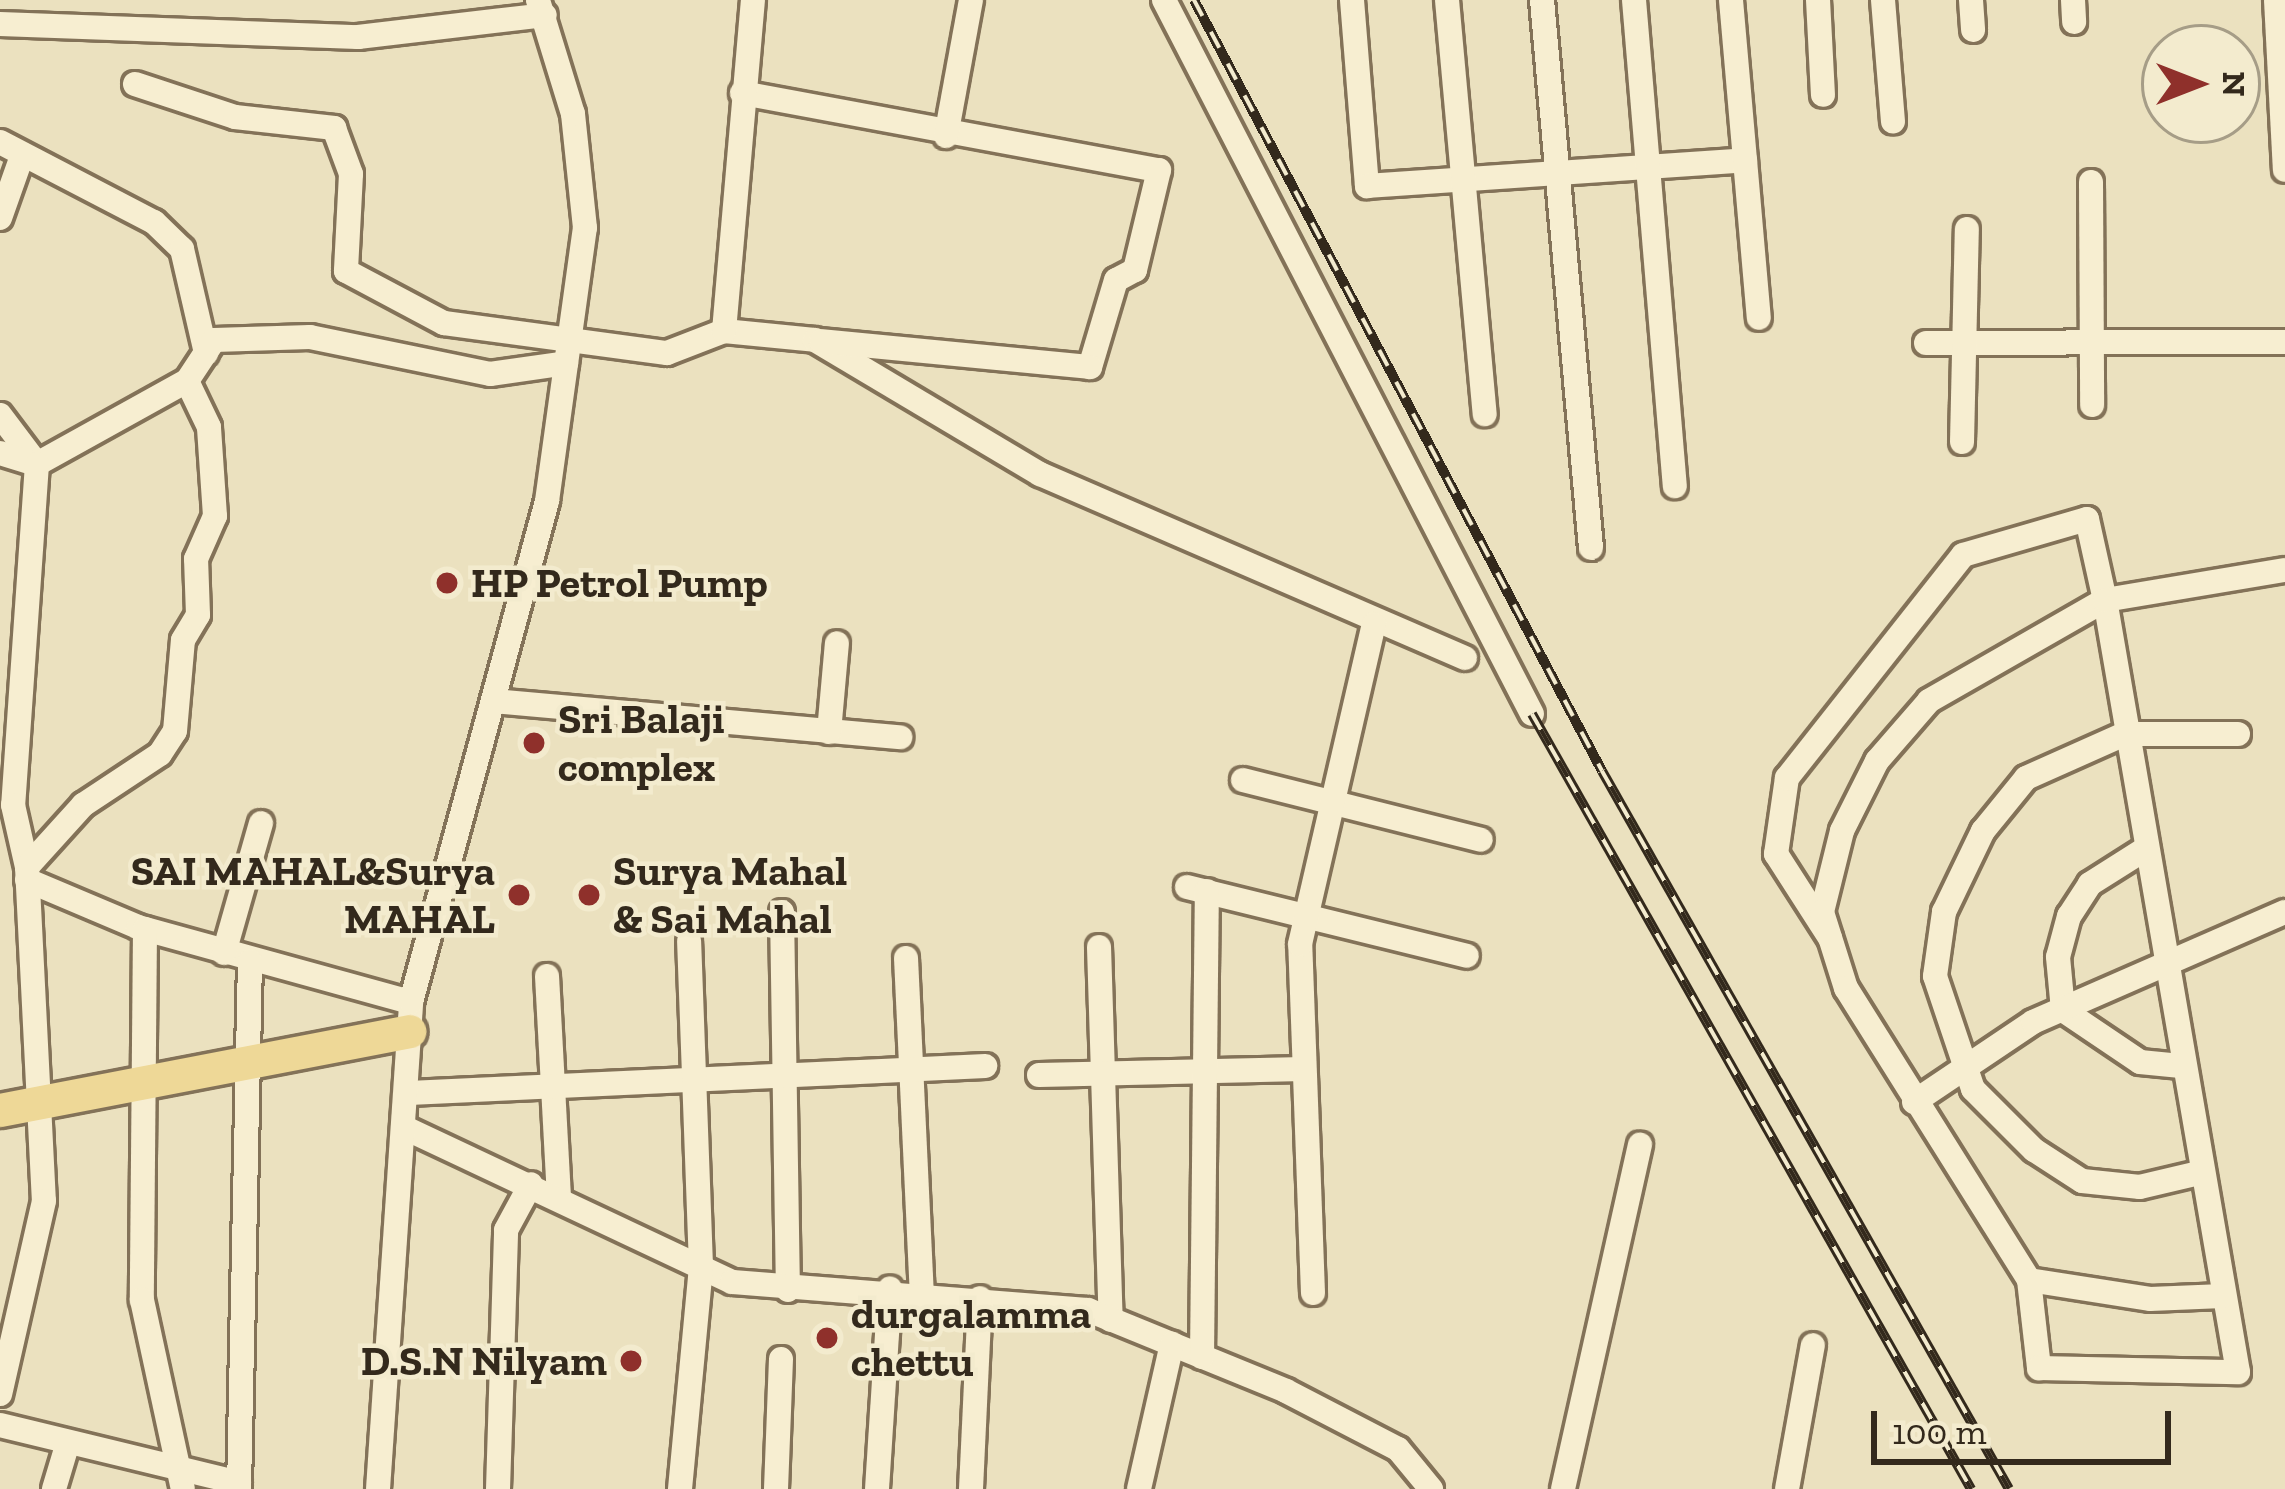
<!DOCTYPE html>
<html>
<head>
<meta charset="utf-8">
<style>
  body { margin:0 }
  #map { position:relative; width:2285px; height:1489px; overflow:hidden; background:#ebe1bf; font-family:"Zilla Slab",serif }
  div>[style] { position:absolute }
  .roads { filter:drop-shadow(3px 0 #837258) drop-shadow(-3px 0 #837258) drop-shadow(0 3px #837258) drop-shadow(0 -3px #837258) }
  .minor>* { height:24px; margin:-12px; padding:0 12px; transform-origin:12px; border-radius:12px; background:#f7eed1 }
  .major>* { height:33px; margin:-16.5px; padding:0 16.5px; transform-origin:16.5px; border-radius:16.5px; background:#eed897 }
  .rail>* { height:10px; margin-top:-5px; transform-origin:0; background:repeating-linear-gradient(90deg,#f3ebce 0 18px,#33291c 0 36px); box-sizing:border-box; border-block:3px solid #33291c }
  .dots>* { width:33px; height:33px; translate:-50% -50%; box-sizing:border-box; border:6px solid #f3ebce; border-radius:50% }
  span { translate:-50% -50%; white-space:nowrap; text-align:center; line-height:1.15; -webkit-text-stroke:9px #f3ebce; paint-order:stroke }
  .poi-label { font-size:42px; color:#33291c; font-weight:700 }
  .left { translate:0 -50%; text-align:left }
  .right { translate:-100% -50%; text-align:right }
  .north { position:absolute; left:2141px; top:24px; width:120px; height:120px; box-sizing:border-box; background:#f3ebce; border:3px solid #a69d87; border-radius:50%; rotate:90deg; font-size:33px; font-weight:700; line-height:48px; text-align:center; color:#33291c }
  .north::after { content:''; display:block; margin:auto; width:42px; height:54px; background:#8f302b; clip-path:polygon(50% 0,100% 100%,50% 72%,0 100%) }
  .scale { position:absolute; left:1871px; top:1411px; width:300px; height:54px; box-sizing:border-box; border:6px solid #33291c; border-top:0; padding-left:15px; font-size:36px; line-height:42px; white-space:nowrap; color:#33291c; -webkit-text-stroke:9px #f3ebce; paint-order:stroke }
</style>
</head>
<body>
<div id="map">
  <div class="roads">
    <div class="minor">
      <div style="left:1164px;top:0;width:803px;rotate:62.73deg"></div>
      <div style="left:1352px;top:0;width:187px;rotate:85.4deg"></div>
      <div style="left:1367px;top:186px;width:379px;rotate:-3.9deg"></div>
      <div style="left:1447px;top:0;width:416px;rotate:84.8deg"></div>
      <div style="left:1542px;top:0;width:550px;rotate:84.89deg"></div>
      <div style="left:1634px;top:0;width:488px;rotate:85.2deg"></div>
      <div style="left:1731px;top:0;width:319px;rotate:85deg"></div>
      <div style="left:1818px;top:0;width:95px;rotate:87deg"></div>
      <div style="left:1883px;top:0;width:122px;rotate:85.3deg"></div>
      <div style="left:1971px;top:0;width:30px;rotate:86deg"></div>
      <div style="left:2073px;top:0;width:22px;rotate:87deg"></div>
      <div style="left:2276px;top:0;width:170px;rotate:87deg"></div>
      <div style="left:0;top:24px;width:358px;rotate:2.1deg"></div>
      <div style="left:358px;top:37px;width:188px;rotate:-6.7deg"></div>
      <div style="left:135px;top:84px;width:105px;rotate:18.3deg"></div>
      <div style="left:235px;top:117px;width:100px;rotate:6.3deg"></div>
      <div style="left:334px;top:128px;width:49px;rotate:69.7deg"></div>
      <div style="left:351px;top:174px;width:97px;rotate:93deg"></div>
      <div style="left:346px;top:271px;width:111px;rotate:28deg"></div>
      <div style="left:444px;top:323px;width:225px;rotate:7.7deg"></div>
      <div style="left:667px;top:353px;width:61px;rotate:-21.1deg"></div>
      <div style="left:724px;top:331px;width:91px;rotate:5.6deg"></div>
      <div style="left:815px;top:340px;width:262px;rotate:30.8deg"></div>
      <div style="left:1040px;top:474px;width:463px;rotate:23.4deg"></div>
      <div style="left:742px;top:93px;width:424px;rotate:10.5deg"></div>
      <div style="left:1159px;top:170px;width:103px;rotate:103.5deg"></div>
      <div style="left:1135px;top:270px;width:21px;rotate:152deg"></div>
      <div style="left:1116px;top:280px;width:91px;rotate:106.6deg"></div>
      <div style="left:1090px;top:367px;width:270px;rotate:-174.5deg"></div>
      <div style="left:946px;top:136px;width:138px;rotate:-79.6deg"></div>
      <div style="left:0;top:142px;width:174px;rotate:27.5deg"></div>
      <div style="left:154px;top:222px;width:39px;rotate:44deg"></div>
      <div style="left:182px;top:249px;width:107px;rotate:77deg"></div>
      <div style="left:2091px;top:182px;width:223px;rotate:89.7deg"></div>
      <div style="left:0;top:218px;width:66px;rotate:-70.5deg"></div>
      <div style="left:724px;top:331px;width:332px;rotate:-85deg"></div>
      <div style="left:1926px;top:343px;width:359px;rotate:-0.2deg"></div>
      <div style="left:0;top:415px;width:61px;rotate:52.9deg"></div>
      <div style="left:37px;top:464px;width:171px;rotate:-29deg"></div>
      <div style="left:187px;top:381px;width:49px;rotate:-56.6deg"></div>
      <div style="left:214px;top:340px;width:96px;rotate:-1.8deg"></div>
      <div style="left:310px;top:337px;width:184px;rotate:11.6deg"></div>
      <div style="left:490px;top:374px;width:77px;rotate:-8.2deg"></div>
      <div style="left:1962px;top:442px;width:213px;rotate:-88.7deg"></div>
      <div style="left:0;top:453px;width:39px;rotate:17deg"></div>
      <div style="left:37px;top:464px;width:342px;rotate:94deg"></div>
      <div style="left:13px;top:805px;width:64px;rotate:77.3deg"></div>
      <div style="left:27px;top:867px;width:334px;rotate:87.1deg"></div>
      <div style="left:44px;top:1201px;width:198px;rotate:102.8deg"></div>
      <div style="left:494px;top:701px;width:408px;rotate:5.1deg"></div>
      <div style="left:829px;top:732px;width:89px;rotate:-84.9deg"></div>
      <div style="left:1243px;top:780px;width:245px;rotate:14.1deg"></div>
      <div style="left:2142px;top:851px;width:62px;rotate:147.6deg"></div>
      <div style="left:2090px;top:884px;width:38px;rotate:123deg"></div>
      <div style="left:2069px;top:916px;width:42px;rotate:105deg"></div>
      <div style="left:2058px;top:957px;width:53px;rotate:84.6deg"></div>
      <div style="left:2063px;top:1010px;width:93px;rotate:34deg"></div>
      <div style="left:2140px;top:1062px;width:41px;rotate:5.6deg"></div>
      <div style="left:27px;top:867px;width:84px;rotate:-47.9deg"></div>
      <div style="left:83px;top:805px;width:92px;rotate:-33.5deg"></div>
      <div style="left:160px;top:754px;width:27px;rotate:-57deg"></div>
      <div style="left:175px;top:731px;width:91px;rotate:-85deg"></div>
      <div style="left:183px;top:640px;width:29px;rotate:-59deg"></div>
      <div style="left:198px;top:615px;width:56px;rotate:-92deg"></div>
      <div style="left:196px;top:559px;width:47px;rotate:-66.2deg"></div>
      <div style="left:215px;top:516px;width:89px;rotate:-93.9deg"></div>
      <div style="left:209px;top:427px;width:51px;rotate:-115.6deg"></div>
      <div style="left:27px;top:880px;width:121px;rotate:22.9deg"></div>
      <div style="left:138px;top:927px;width:283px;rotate:15.4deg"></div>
      <div style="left:1187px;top:887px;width:288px;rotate:13.8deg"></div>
      <div style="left:782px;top:912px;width:378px;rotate:89.1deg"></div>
      <div style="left:145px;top:929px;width:371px;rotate:90.5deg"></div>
      <div style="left:142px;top:1300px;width:193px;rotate:77.8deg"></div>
      <div style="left:1830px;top:938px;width:100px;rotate:-122.7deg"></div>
      <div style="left:1776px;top:854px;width:77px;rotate:-81.8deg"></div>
      <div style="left:1787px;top:778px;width:284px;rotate:-51.7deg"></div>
      <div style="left:1963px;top:555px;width:129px;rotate:-16.2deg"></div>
      <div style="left:2087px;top:519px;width:83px;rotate:77.5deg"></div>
      <div style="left:2105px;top:600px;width:203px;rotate:150.2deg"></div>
      <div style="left:1929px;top:701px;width:79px;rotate:130.9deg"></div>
      <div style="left:1877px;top:761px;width:78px;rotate:116.6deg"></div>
      <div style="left:1842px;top:831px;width:83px;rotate:103.9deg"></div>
      <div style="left:1822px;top:912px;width:80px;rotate:72.5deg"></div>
      <div style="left:1846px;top:988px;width:345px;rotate:57.9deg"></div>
      <div style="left:2029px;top:1280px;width:89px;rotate:83.5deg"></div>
      <div style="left:2039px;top:1368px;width:199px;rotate:1.2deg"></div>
      <div style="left:2238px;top:1372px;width:783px;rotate:-99.77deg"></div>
      <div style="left:2105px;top:600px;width:182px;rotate:-9.5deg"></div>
      <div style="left:1099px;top:947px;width:373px;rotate:88.2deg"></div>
      <div style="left:224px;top:953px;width:135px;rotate:-74.1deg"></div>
      <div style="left:906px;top:958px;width:334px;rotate:87.3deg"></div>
      <div style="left:547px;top:976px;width:221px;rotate:86.9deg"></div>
      <div style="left:1039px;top:1075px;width:265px;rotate:-1.3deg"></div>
      <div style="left:409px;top:1093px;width:577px;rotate:-2.68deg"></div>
      <div style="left:1914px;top:1102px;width:143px;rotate:-33.9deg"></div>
      <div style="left:2033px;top:1022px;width:275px;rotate:-23.6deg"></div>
      <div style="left:405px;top:1128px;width:361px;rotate:25.2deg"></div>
      <div style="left:732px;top:1282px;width:357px;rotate:4.5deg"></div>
      <div style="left:1088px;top:1310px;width:214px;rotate:22.2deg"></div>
      <div style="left:1286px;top:1391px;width:126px;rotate:27.4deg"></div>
      <div style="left:1398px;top:1449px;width:52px;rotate:50.5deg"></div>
      <div style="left:2199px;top:1173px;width:61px;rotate:166.7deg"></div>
      <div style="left:2140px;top:1187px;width:58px;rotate:-174.1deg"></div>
      <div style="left:2082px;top:1181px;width:57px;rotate:-147.1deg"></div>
      <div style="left:2034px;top:1150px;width:86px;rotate:-135deg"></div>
      <div style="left:1973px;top:1089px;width:119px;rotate:-108.6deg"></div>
      <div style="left:1935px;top:976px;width:65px;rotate:-82deg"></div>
      <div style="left:1944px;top:912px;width:90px;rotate:-64.3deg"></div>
      <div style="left:1983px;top:831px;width:68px;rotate:-50.9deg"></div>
      <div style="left:2026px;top:778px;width:108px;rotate:-24deg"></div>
      <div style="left:2125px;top:734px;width:113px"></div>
      <div style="left:2029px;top:1280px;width:122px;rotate:8.9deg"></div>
      <div style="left:2150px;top:1299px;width:73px;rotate:-2.4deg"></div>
      <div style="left:1313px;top:1293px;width:349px;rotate:-92.1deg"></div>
      <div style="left:1300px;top:944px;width:328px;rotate:-77deg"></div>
      <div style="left:1202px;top:1357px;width:466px;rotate:-89.4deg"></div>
      <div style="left:0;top:1425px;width:246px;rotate:13.6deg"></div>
      <div style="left:54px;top:1489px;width:42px;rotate:-73.3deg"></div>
      <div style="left:239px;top:1489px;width:528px;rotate:-88.81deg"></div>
      <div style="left:378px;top:1489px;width:488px;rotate:-86.1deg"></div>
      <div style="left:411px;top:1002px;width:519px;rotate:-74.81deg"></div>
      <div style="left:547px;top:501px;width:276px;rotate:-82.1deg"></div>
      <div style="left:585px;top:228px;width:115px;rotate:-96deg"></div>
      <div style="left:573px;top:114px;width:119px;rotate:-107.1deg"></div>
      <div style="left:498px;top:1489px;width:259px;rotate:-88.2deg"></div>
      <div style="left:506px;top:1230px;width:52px;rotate:-61.5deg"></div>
      <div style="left:680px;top:1489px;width:224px;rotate:-84.6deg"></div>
      <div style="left:701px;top:1266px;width:325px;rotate:-92.1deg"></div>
      <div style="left:776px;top:1489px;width:130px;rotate:-87.8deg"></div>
      <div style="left:877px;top:1489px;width:201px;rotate:-86.3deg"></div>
      <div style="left:971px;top:1489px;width:191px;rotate:-87.3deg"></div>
      <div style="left:1139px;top:1489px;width:149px;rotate:-77.2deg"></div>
      <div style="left:1563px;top:1489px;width:353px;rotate:-77.4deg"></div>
      <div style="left:1787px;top:1489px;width:146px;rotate:-79.8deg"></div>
    </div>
    <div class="major">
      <div style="left:0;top:1110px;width:417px;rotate:-10.9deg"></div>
    </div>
  </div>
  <div class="rail">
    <div style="left:1194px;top:0;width:872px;rotate:62.11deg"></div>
    <div style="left:1602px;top:771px;width:825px;rotate:60.45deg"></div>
    <div style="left:1532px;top:714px;width:891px;rotate:60.47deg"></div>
  </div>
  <div class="dots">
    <div style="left:447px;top:583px;background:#8f302b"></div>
    <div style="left:534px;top:743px;background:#8f302b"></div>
    <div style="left:519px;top:895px;background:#8f302b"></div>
    <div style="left:589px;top:895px;background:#8f302b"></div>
    <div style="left:827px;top:1338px;background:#8f302b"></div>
    <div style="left:631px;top:1361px;background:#8f302b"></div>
  </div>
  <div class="poi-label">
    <span class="left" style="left:471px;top:583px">HP Petrol Pump</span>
    <span class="left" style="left:558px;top:743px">Sri Balaji<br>complex</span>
    <span class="right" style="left:495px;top:895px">SAI MAHAL&amp;Surya<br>MAHAL</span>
    <span class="left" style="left:613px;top:895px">Surya Mahal<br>&amp; Sai Mahal</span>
    <span class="left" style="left:851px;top:1338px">durgalamma<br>chettu</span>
    <span class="right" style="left:607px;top:1361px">D.S.N Nilyam</span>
  </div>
  <div class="north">N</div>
  <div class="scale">100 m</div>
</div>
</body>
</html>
